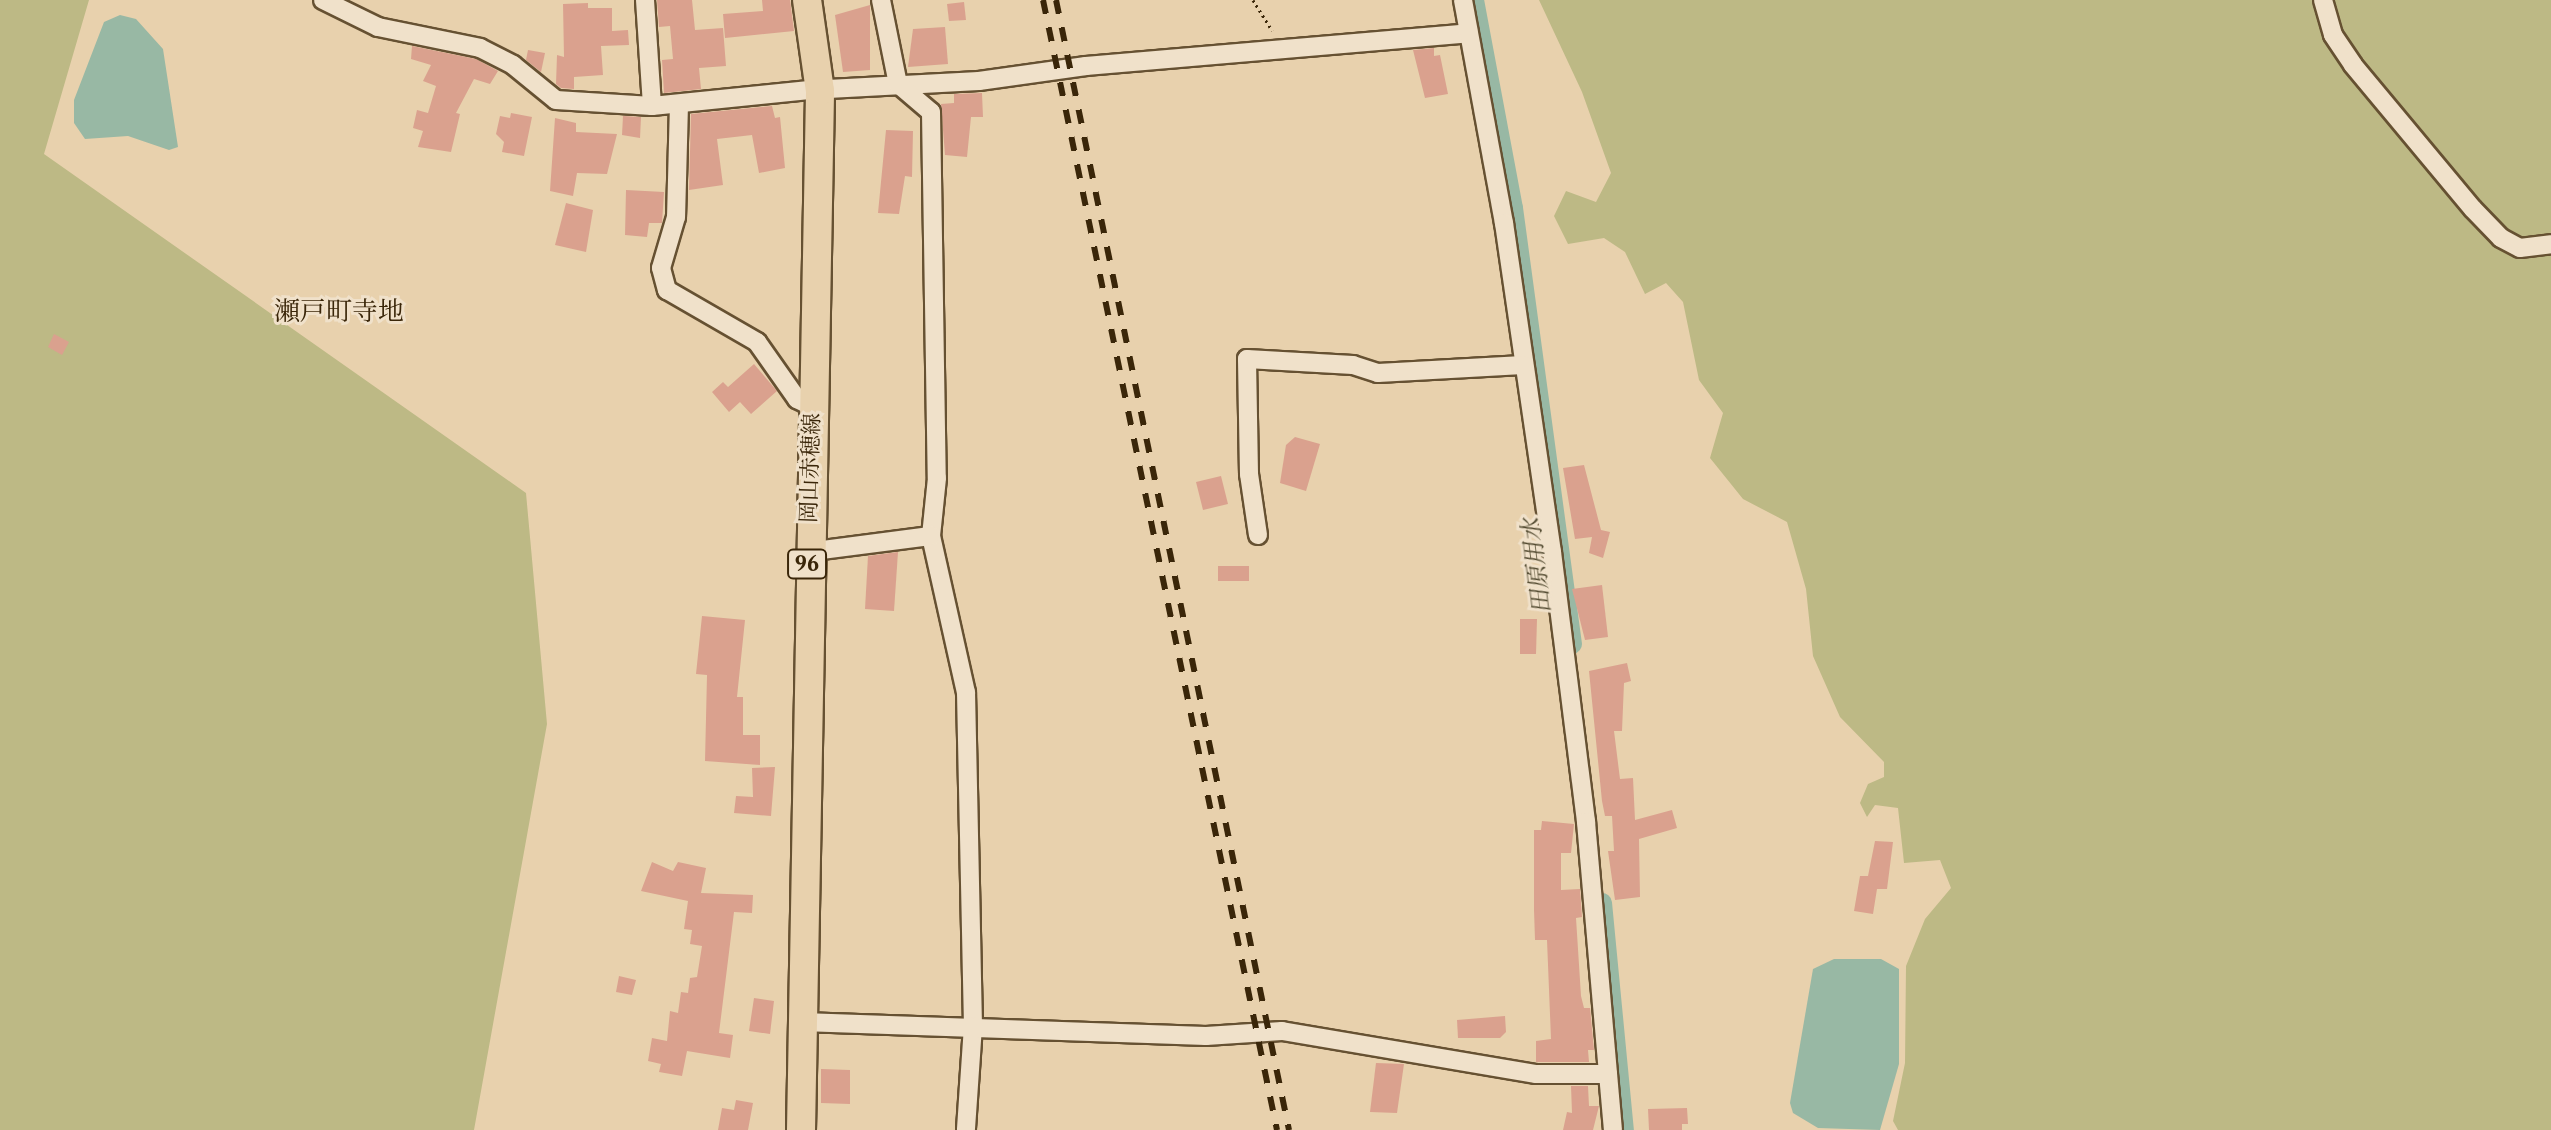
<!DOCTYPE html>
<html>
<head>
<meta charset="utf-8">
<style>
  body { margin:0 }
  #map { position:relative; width:2551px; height:1130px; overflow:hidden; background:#e8d1ad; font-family:"Libre Caslon Text","Noto Serif JP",serif }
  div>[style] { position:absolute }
  .green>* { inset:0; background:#bdb985 }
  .water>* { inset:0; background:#98b8a4 }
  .canal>* { height:20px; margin:-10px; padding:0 10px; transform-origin:10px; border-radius:10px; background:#98b8a4 }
  .building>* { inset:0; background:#daa18e }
  .path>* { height:3px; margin-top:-1.5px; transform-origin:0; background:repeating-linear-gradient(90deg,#3a2609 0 2px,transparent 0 6px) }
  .roads { filter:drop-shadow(2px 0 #665132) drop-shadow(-2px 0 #665132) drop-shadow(0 2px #665132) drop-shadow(0 -2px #665132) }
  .minor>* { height:18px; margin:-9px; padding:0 9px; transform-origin:9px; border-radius:9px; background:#f0e1ca }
  .primary>* { height:28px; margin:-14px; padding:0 14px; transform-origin:14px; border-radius:14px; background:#e8d1ad }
  .rail>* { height:6px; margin-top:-3px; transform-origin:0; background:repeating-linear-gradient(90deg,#3a2609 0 14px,transparent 0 28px) }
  span { translate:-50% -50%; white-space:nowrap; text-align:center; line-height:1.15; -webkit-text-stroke:6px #f0e1ca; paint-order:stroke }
  .shield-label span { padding:2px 6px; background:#f0e1ca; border:2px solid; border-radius:6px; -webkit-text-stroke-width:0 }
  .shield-label { font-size:20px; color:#3a2609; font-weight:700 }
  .street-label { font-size:22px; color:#3a2609 }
  .water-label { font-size:24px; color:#524a30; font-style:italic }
  .quarter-label { font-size:26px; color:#3a2609 }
</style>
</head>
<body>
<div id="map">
  <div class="green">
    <div style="clip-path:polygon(0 0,89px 0,44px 154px,526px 493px,547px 724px,474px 1130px,0 1130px)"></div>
    <div style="clip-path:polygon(1539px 0,2551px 0,2551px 1130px,1898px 1130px,1893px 1121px,1905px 1063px,1906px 966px,1925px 919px,1951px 888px,1940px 860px,1904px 863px,1898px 808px,1875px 805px,1867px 817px,1860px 803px,1868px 784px,1884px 777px,1884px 762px,1840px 717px,1813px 656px,1806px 589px,1787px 522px,1743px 499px,1710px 458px,1723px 413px,1699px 380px,1683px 302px,1666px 283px,1645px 294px,1625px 252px,1604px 238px,1568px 244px,1554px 216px,1566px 191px,1596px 202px,1611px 173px,1582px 92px)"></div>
  </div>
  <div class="water">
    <div style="clip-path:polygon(120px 15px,136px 19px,163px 49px,178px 147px,169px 150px,128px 136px,85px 139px,74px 123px,74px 100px,104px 22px)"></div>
    <div style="clip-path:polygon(1834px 959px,1881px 959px,1899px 969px,1899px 1064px,1880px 1130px,1818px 1128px,1793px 1113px,1790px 1103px,1813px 969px)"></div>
  </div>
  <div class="canal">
    <div style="left:1474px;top:0;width:212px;rotate:79.4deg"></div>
    <div style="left:1513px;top:208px;width:440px;rotate:82.3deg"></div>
    <div style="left:1602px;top:903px;width:228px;rotate:84.5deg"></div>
  </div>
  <div class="building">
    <div style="clip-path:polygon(657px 0,692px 0,695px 30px,723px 28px,726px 66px,699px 68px,701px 89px,664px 93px,662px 60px,673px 59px,670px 26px,659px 27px)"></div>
    <div style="clip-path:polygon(762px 0,790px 0,794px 31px,725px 38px,723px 14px,763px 11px)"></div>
    <div style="clip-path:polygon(964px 2px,966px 20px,949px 21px,947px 4px)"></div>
    <div style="clip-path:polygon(588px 3px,588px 8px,612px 8px,612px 31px,628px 30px,629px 45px,601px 46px,603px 75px,574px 77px,574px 89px,561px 88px,556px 84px,557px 55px,564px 57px,563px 4px)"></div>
    <div style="clip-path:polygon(870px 5px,870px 70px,843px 72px,835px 15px)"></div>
    <div style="clip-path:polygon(945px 27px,948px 64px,908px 67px,913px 29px)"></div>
    <div style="clip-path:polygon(412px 46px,476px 59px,498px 71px,490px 84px,474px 79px,456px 113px,460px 114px,451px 152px,418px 147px,423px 131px,413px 128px,417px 110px,428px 113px,436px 86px,423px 81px,431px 65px,411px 59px)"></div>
    <div style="clip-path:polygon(1434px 48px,1434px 56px,1440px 55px,1448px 94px,1425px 98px,1413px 50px)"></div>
    <div style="clip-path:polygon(528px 50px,545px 53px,541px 72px,526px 60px)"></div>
    <div style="clip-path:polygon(982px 93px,983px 117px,971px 117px,967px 157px,945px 155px,941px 104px,954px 103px,954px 94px)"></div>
    <div style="clip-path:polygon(772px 106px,775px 118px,780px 117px,785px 168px,759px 173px,752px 135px,717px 139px,723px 185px,689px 190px,691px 114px)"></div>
    <div style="clip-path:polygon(511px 113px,532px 117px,524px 156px,502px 152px,504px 142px,496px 134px,500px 116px,510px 118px)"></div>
    <div style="clip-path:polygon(623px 116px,641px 117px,640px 138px,622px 135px)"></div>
    <div style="clip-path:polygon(555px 118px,576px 123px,576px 132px,617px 134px,607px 174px,577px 173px,573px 196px,550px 191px)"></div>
    <div style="clip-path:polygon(886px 130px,913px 131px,912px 177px,905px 176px,899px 214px,878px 213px)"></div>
    <div style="clip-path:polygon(626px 190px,664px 192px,662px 223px,649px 223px,647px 237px,625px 235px)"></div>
    <div style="clip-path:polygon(566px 203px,593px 210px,586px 252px,555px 245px)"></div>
    <div style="clip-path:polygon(54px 334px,69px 342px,62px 355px,48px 347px)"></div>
    <div style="clip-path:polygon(754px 364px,777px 391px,751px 414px,740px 402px,729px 412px,712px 392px,723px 382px,728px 387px)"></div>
    <div style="clip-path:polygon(1295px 437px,1320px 444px,1306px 491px,1280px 483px,1286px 445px)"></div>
    <div style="clip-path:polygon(1584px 465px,1601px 530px,1610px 532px,1603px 558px,1589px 553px,1592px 537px,1575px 539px,1563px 468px)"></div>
    <div style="clip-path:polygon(1221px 476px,1228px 504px,1203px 510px,1196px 482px)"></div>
    <div style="clip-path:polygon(898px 552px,894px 611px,865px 609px,868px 556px)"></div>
    <div style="clip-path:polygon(1218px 566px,1249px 566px,1249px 581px,1218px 581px)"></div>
    <div style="clip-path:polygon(1602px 585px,1608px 637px,1585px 640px,1572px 589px)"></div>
    <div style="clip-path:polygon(702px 616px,745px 620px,737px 697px,743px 697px,743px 735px,760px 735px,760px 765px,705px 761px,707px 675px,696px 674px)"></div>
    <div style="clip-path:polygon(1520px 619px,1537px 619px,1536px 654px,1520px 654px)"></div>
    <div style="clip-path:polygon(1627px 663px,1631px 681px,1624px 683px,1622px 731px,1614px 731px,1620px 779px,1633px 778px,1635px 820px,1672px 810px,1677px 828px,1639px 839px,1640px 897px,1615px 900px,1608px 851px,1614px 851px,1612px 816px,1605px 816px,1602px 801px,1589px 671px)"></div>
    <div style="clip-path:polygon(775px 767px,771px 816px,734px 813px,736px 796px,753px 797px,752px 768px)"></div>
    <div style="clip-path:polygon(1542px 821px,1574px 824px,1571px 853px,1561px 853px,1561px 890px,1580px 889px,1582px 917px,1576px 918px,1581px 996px,1584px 1008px,1590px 1008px,1594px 1050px,1588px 1050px,1589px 1062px,1536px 1062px,1536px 1041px,1551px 1039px,1547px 940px,1535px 940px,1534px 910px,1534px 830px,1541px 830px)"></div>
    <div style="clip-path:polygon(1875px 841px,1893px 842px,1887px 889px,1877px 889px,1873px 914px,1854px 911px,1860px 876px,1868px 876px)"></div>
    <div style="clip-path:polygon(652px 862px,673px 871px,678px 862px,706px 868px,701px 893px,753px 895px,752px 913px,734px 912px,719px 1033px,733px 1035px,730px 1058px,687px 1051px,682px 1076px,659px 1072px,661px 1064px,648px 1061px,652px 1038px,667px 1041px,670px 1011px,678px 1013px,681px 992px,688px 993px,690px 978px,697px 977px,702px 946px,690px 944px,692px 930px,684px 929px,688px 901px,641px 891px)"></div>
    <div style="clip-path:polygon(619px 976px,636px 980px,632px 995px,616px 992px)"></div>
    <div style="clip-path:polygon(754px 998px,774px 1001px,770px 1034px,749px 1031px)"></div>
    <div style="clip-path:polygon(1505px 1016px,1506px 1032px,1500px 1038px,1458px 1038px,1457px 1020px)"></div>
    <div style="clip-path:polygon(1376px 1063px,1404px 1064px,1397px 1113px,1370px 1112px)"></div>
    <div style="clip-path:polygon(821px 1069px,850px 1070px,850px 1104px,821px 1103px)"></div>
    <div style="clip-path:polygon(1571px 1086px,1588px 1086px,1589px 1106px,1599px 1106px,1593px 1130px,1563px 1130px,1567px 1112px,1572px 1113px)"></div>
    <div style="clip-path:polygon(736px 1100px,753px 1103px,748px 1130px,718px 1130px,722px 1108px,734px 1110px)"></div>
    <div style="clip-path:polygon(1687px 1108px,1688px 1124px,1682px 1124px,1682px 1130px,1649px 1130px,1648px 1109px)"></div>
  </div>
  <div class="path">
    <div style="left:1253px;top:0;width:36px;rotate:58deg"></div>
  </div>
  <div class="roads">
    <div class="minor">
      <div style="left:323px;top:0;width:61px;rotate:26.1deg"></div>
      <div style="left:378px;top:27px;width:104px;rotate:11.6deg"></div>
      <div style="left:480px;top:48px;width:37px;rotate:27deg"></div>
      <div style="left:513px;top:65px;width:55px;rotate:39.1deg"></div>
      <div style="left:556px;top:100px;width:96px;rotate:3.6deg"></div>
      <div style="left:652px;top:106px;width:158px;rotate:-5.8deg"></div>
      <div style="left:809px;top:90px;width:170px;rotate:-3deg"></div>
      <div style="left:979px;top:81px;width:108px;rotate:-8deg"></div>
      <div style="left:1086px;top:66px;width:384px;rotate:-4.9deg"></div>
      <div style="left:645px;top:0;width:106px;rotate:86.2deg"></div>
      <div style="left:881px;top:0;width:86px;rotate:78.6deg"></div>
      <div style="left:898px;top:84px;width:43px;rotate:40.3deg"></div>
      <div style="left:931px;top:112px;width:366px;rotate:89.1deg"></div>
      <div style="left:937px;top:478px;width:58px;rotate:95.9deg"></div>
      <div style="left:931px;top:536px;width:160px;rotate:77.4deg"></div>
      <div style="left:966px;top:692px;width:334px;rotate:88.8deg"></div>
      <div style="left:973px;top:1026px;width:104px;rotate:93.9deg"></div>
      <div style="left:1463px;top:0;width:227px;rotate:79.6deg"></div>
      <div style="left:1504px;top:223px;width:332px;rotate:81.7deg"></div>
      <div style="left:1552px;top:552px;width:272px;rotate:82.8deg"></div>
      <div style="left:1586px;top:822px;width:309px;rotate:85deg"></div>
      <div style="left:2323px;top:0;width:36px;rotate:74deg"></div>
      <div style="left:2333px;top:35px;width:36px;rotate:56deg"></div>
      <div style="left:2353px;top:65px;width:187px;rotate:50.2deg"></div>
      <div style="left:2473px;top:209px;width:40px;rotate:46deg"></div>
      <div style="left:2501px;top:238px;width:21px;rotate:28deg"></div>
      <div style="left:2520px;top:248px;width:31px;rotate:-7deg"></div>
      <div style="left:679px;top:104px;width:113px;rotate:91.5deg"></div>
      <div style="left:676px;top:217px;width:53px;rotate:106.4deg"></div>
      <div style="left:661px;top:268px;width:23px;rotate:75deg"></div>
      <div style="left:667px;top:290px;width:104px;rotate:30deg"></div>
      <div style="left:757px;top:342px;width:70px;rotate:54.9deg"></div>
      <div style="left:797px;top:399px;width:16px;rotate:27deg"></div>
      <div style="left:1258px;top:535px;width:62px;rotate:-98.4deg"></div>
      <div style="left:1249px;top:474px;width:115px;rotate:-91deg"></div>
      <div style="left:1247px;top:359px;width:106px;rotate:3.2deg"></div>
      <div style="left:1353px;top:365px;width:26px;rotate:18deg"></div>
      <div style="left:1378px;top:373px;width:145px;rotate:-3.2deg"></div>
      <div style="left:807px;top:552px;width:125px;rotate:-7.4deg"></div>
      <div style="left:802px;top:1022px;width:404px;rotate:2deg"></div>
      <div style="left:1206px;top:1036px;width:76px;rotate:-3.8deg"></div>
      <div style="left:1282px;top:1031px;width:258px;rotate:9.6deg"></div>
      <div style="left:1536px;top:1074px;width:72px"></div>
    </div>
    <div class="primary">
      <div style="left:801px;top:1130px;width:1039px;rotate:-88.95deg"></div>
      <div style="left:820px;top:91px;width:92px;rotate:-98.1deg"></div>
    </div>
  </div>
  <div class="rail">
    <div style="left:1043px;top:0;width:1154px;rotate:78.3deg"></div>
    <div style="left:1056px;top:0;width:1154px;rotate:78.35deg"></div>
  </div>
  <div class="shield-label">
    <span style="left:807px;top:564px">96</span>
  </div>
  <div class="street-label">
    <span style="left:810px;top:468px;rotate:-88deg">岡山赤穂線</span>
  </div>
  <div class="water-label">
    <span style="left:1536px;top:566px;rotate:-97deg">田原用水</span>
  </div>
  <div class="quarter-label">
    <span style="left:339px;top:312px">瀬戸町寺地</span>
  </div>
</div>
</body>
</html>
